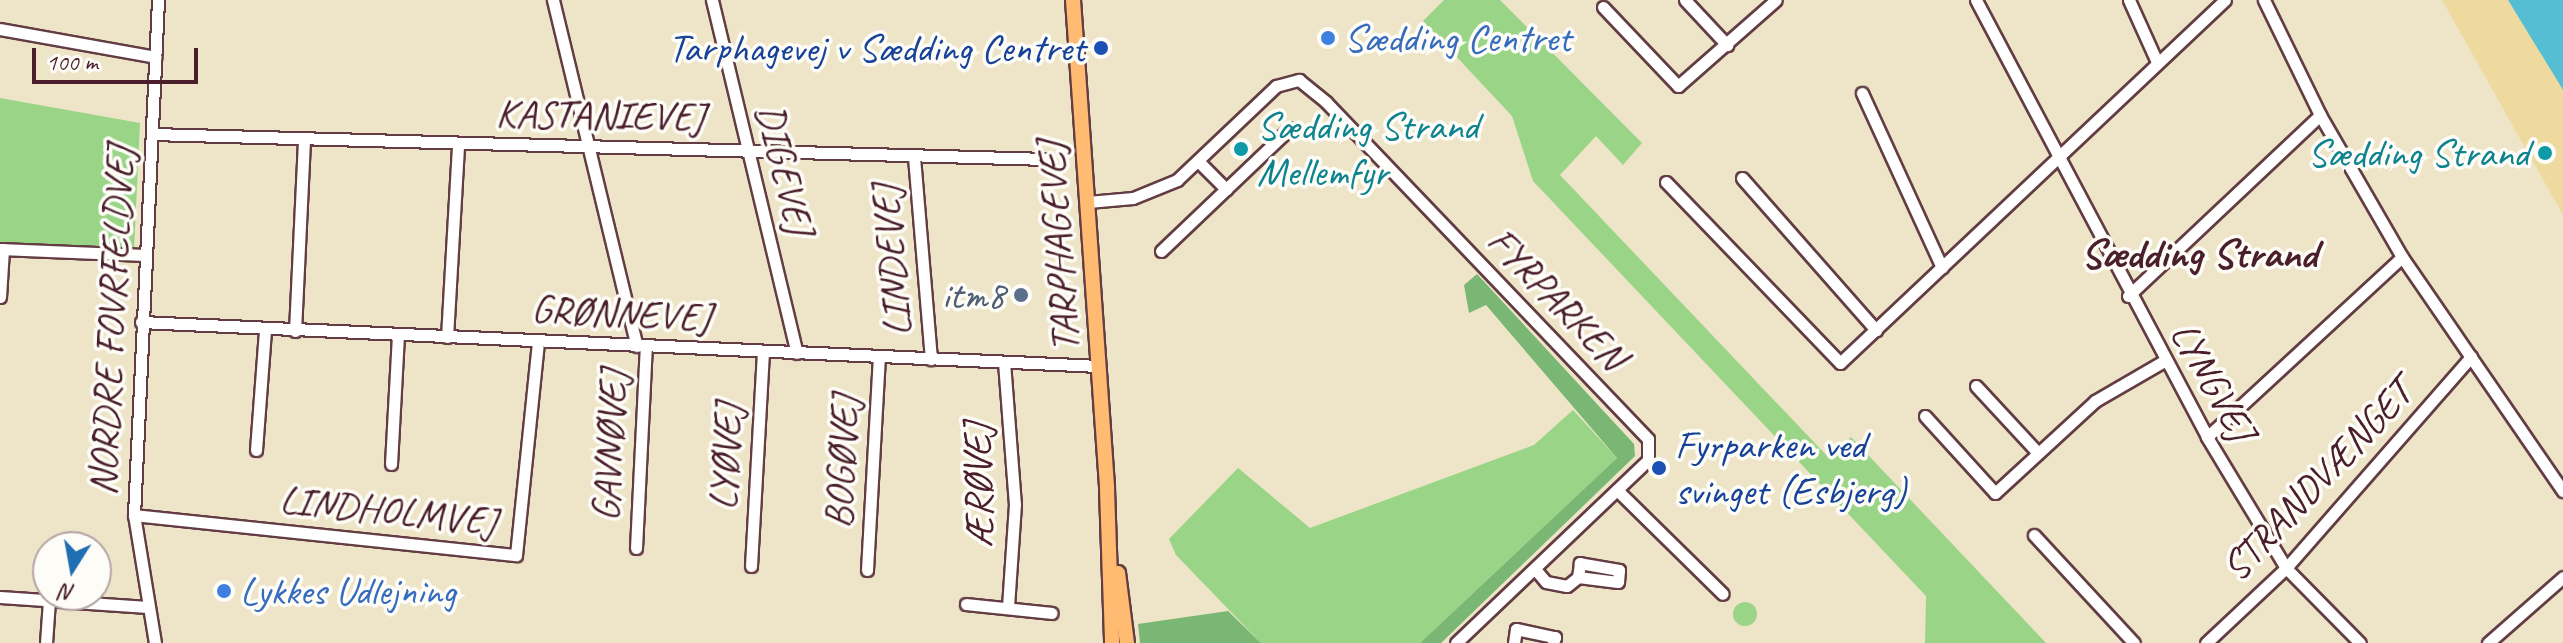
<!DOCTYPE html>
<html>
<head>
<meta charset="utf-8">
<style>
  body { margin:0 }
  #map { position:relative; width:2563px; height:643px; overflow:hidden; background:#eee5c8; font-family:Caveat,sans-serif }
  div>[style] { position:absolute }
  .green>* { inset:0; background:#99d487 }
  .round { border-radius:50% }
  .forest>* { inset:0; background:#7ab674 }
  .sand>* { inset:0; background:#eeda9e }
  .water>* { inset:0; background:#56bed3 }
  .roads { filter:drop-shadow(2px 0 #633d43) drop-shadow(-2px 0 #633d43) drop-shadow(0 2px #633d43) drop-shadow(0 -2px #633d43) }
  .minor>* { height:11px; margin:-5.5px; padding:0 5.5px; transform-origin:5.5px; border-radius:5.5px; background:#fff }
  .major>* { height:14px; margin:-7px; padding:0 7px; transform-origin:7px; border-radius:7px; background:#ffbb71 }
  .dots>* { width:22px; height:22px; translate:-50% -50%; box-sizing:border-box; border:4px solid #fdfcf7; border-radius:50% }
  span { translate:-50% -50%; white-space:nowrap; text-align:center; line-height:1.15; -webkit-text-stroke:7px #fdfcf7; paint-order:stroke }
  .shop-label { font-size:40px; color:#366cbe }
  .left { translate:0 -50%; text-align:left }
  .transit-label { font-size:40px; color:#164399 }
  .right { translate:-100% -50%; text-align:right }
  .street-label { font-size:40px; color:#4a1f2b }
  .culture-label { font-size:40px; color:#0d838f }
  .service-label { font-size:40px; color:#4e5e75 }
  .neighbourhood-label { font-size:42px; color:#4a1f2b; font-weight:700 }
  .north { position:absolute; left:32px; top:531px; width:80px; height:80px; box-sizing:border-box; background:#fdfcf7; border:2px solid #b5a4a5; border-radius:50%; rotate:191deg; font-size:22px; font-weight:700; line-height:32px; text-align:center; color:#4a1f2b }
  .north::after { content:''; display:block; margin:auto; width:28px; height:36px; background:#1f6fb2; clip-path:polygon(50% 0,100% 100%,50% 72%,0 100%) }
  .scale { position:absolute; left:32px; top:48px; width:166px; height:36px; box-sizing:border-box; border:4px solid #4a1f2b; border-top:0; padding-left:10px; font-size:24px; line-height:28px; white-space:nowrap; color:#4a1f2b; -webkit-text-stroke:6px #fdfcf7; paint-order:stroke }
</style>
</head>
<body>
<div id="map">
  <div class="green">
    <div style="clip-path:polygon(1444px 0,1500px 0,1642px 143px,1623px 165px,1596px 136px,1560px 175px,1829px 458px,1851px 437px,2046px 643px,1925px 643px,1926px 596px,1533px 181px,1512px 116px,1423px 21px)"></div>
    <div style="clip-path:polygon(0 98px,140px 123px,134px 250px,0 242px)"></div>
    <div style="clip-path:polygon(1573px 410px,1617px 458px,1420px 643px,1261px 643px,1176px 555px,1169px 539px,1238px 468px,1310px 528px,1534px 445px)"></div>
    <div class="round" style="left:1733px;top:602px;width:24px;height:24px"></div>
  </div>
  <div class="forest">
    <div style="clip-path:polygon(1477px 274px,1634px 444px,1635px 456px,1441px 643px,1420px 643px,1617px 458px,1486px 305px,1469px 313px,1464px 285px)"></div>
    <div style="clip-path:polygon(1228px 611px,1261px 643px,1140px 643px,1138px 624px)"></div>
  </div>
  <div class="sand">
    <div style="clip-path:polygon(2442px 0,2508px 0,2563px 90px,2563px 215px)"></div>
  </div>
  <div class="water">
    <div style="clip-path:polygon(2508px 0,2563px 0,2563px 90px)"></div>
  </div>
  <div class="roads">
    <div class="minor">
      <div style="left:553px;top:0;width:356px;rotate:76.4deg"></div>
      <div style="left:712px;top:0;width:363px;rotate:76.5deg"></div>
      <div style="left:1685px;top:0;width:62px;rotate:47deg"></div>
      <div style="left:1976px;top:0;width:494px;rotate:62.1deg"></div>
      <div style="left:2207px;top:437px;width:153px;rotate:58.9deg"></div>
      <div style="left:2286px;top:568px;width:105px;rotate:45.4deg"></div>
      <div style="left:2129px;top:0;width:68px;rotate:65.7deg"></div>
      <div style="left:2264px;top:0;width:128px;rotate:64deg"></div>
      <div style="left:2320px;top:115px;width:164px;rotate:60deg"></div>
      <div style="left:2402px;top:257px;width:284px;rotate:55.5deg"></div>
      <div style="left:1603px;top:7px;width:109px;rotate:46.5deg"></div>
      <div style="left:1678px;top:86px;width:130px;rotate:-41.3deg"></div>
      <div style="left:0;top:29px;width:158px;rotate:10.2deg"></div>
      <div style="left:1862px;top:93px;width:192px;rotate:65.4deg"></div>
      <div style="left:152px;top:134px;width:893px;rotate:1.6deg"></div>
      <div style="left:914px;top:157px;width:203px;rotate:85.2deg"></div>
      <div style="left:1198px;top:161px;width:40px;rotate:45deg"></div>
      <div style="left:1742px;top:178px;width:203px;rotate:48.6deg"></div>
      <div style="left:1666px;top:182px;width:251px;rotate:46.1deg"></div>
      <div style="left:1840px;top:363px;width:529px;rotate:-43.32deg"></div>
      <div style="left:1088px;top:202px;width:45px;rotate:-5.1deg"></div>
      <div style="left:1133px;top:198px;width:48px;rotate:-22.2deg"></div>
      <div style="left:1177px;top:180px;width:137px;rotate:-43.5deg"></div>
      <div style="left:1276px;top:86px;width:24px;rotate:-15deg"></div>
      <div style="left:1299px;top:80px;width:35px;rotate:39deg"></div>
      <div style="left:1326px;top:102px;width:466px;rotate:46.3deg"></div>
      <div style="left:1648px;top:439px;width:21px;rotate:90deg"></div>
      <div style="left:1648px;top:460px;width:265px;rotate:136.4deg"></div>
      <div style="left:0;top:249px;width:145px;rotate:2.4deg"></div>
      <div style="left:1161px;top:251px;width:178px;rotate:-43.6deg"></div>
      <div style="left:2128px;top:296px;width:264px;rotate:-43.3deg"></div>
      <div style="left:0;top:297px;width:48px;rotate:-86.4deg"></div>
      <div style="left:141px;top:322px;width:958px;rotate:2.63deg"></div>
      <div style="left:295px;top:331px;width:191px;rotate:-87.3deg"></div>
      <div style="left:447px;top:337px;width:193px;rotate:-86.7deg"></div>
      <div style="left:1004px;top:362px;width:142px;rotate:85.6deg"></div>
      <div style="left:1015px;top:504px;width:103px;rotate:93.9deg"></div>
      <div style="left:1976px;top:386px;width:91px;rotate:47.2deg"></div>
      <div style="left:1925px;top:416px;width:104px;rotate:47.7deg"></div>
      <div style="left:1995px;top:493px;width:136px;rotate:-42.6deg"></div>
      <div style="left:2095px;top:401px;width:80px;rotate:-30.1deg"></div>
      <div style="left:2207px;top:437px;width:265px;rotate:-42.7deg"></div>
      <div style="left:256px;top:450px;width:121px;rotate:-85.7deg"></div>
      <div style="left:391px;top:464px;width:129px;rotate:-86.9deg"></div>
      <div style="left:1617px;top:490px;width:148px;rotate:44.5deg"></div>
      <div style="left:134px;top:515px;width:384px;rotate:6deg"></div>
      <div style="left:516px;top:555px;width:215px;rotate:-84.1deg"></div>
      <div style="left:2034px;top:535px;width:147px;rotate:47.2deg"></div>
      <div style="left:636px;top:548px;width:202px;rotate:-87.2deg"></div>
      <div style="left:751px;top:566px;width:215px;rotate:-86.8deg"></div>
      <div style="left:1535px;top:569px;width:17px;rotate:50deg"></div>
      <div style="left:1546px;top:582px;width:21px;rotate:11deg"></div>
      <div style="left:1567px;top:586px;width:14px;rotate:-39deg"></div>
      <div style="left:1578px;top:577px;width:40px;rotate:7.1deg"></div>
      <div style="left:1618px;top:582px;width:12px;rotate:-85deg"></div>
      <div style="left:1619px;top:570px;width:40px;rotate:-170deg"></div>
      <div style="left:1580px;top:563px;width:14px;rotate:98deg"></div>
      <div style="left:867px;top:570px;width:213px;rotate:-86.8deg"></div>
      <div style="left:0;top:597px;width:148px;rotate:3.9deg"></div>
      <div style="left:966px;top:604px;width:86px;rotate:6deg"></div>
      <div style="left:46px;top:643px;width:43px;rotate:-86deg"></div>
      <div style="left:155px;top:643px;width:130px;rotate:-99.3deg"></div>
      <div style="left:134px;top:515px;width:516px;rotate:-87.33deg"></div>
      <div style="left:1514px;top:643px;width:14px;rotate:-82deg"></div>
      <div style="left:1516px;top:629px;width:40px;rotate:12deg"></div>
      <div style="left:1555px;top:637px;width:6px;rotate:108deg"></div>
      <div style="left:2206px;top:643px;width:110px;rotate:-43.2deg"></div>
      <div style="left:2286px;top:568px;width:281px;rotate:-48.8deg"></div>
      <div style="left:2488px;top:643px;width:100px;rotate:-41.3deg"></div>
    </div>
    <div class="major">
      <div style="left:1073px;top:0;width:490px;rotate:86deg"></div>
      <div style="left:1107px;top:489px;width:154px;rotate:88.1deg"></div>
      <div style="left:1118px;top:573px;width:71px;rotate:82.7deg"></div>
    </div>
  </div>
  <div class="dots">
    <div style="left:1328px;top:38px;background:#3f7fe0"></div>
    <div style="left:1101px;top:48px;background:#1a4fb4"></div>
    <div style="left:1241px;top:149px;background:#0f9aa8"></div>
    <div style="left:2545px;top:153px;background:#0f9aa8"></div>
    <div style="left:1021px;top:295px;background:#5c6f8a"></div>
    <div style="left:1659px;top:468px;background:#1a4fb4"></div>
    <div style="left:224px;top:591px;background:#3f7fe0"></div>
  </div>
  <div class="shop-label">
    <span class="left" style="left:1344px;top:38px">Sædding Centret</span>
    <span class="left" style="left:240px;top:591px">Lykkes Udlejning</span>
  </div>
  <div class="transit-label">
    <span class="right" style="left:1085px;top:48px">Tarphagevej v Sædding Centret</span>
    <span class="left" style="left:1675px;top:468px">Fyrparken ved<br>svinget (Esbjerg)</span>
  </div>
  <div class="street-label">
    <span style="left:600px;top:115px;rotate:1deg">KASTANIEVEJ</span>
    <span style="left:785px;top:169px;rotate:76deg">DIGEVEJ</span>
    <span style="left:1058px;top:247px;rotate:-94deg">TARPHAGEVEJ</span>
    <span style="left:891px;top:261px;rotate:-95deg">LINDEVEJ</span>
    <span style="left:1557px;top:298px;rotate:46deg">FYRPARKEN</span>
    <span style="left:621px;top:313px;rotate:3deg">GRØNNEVEJ</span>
    <span style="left:111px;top:321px;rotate:-87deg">NORDRE FOVRFELDVEJ</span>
    <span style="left:2213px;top:381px;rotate:60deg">LYNGVEJ</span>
    <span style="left:609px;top:446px;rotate:-87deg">GAVNØVEJ</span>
    <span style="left:725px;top:457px;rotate:-87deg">LYØVEJ</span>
    <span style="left:841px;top:462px;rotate:-87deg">BOGØVEJ</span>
    <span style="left:2317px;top:480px;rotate:-47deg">STRANDVÆNGET</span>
    <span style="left:978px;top:486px;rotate:-91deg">ÆRØVEJ</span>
    <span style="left:388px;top:510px;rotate:6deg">LINDHOLMVEJ</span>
  </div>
  <div class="culture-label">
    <span class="left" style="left:1257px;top:149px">Sædding Strand<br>Mellemfyr</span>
    <span class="right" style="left:2529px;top:153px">Sædding Strand</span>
  </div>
  <div class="service-label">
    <span class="right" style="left:1005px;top:295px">itm8</span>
  </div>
  <div class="neighbourhood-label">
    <span style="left:2199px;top:254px">Sædding Strand</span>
  </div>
  <div class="north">N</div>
  <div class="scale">100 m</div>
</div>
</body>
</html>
